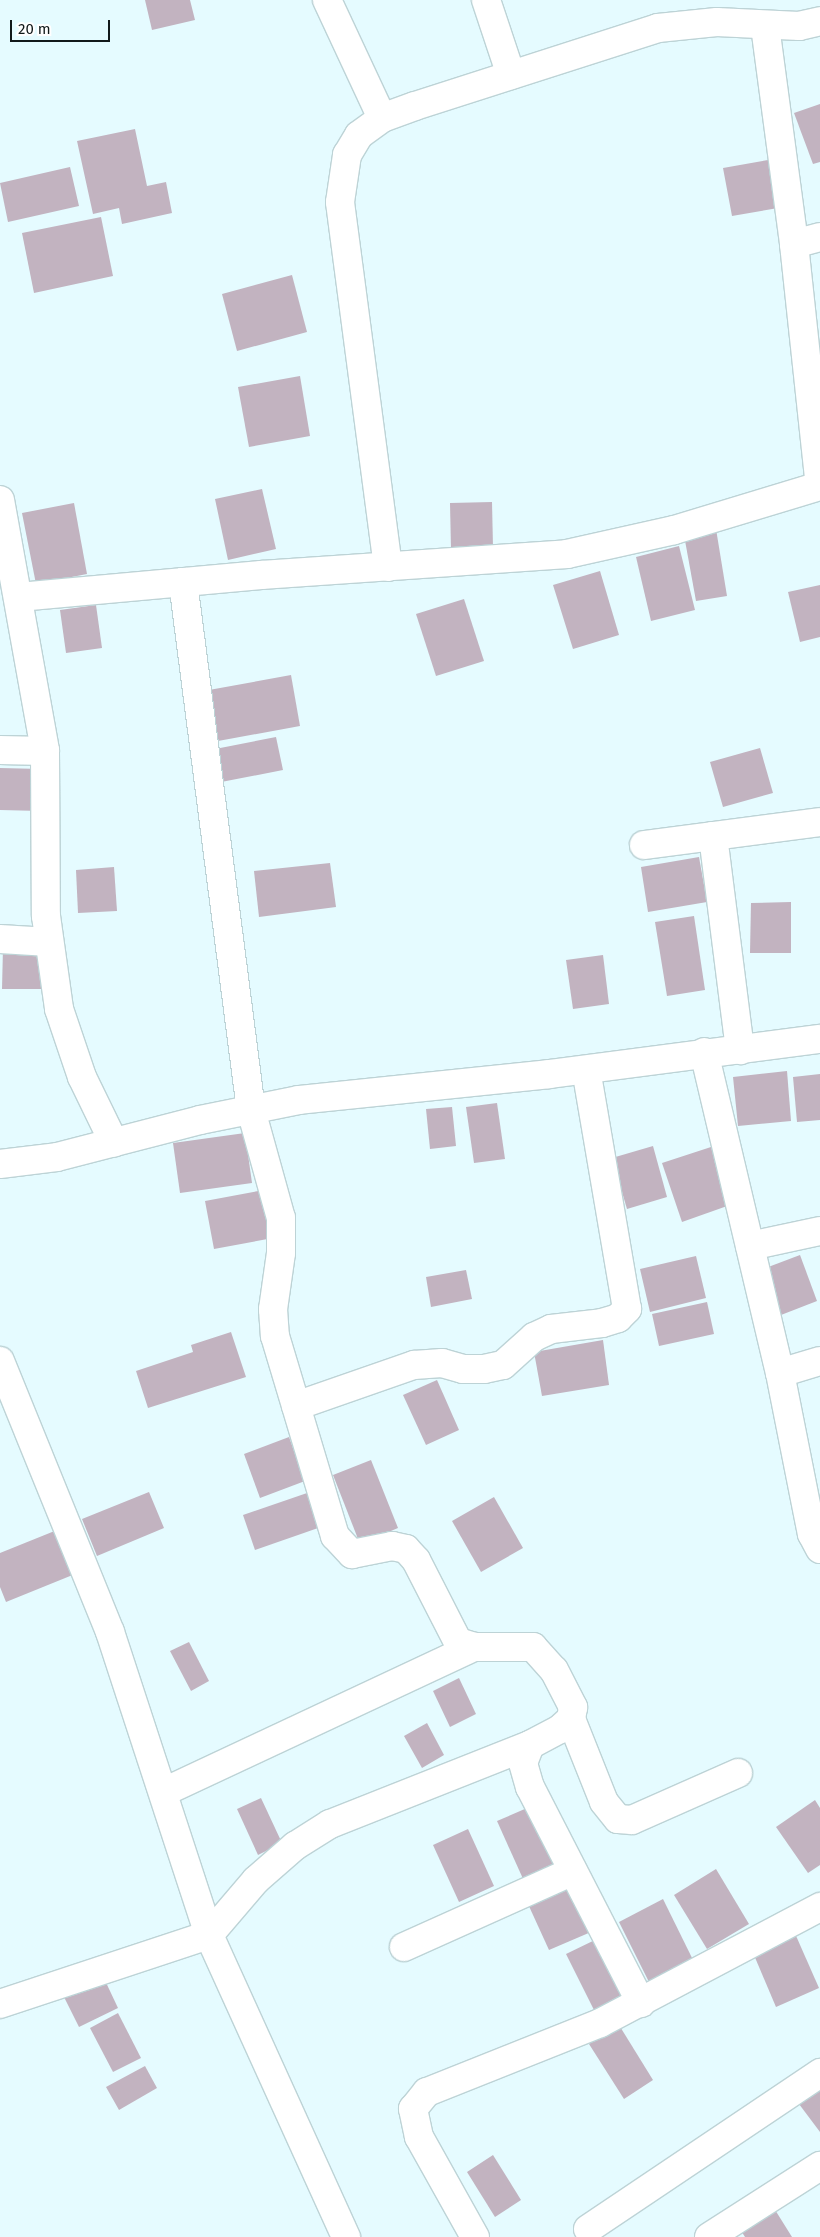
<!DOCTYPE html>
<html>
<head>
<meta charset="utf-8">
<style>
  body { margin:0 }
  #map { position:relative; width:820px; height:2237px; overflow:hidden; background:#e5fbff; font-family:"Fira Sans",sans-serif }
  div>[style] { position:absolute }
  .building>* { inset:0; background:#c2b3c0 }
  .roads { filter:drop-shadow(1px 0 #bdd3d6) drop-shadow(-1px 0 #bdd3d6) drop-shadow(0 1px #bdd3d6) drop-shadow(0 -1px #bdd3d6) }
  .street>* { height:28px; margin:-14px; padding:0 14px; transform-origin:14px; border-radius:14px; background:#fff }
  span { translate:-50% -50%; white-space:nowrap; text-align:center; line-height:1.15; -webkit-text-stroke:4px #fff; paint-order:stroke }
  .scale { position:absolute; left:10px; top:20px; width:100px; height:22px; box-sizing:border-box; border:2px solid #11191a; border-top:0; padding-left:6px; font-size:15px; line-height:18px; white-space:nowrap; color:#11191a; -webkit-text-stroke:4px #fff; paint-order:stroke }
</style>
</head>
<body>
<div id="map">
  <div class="building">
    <div style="clip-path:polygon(145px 0,190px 0,195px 20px,152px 30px)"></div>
    <div style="clip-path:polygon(820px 104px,820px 162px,813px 164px,794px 113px)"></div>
    <div style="clip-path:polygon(135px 129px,147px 186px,166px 182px,172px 213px,122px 224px,119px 208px,93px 214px,77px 141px)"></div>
    <div style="clip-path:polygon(768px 160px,778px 208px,732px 216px,723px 168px)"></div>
    <div style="clip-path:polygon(70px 167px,79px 206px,8px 222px,0 183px)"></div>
    <div style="clip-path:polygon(101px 217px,113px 276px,34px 293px,22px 233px)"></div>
    <div style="clip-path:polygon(292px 275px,307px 332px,237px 351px,222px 294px)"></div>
    <div style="clip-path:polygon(300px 376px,310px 436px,249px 447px,238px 387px)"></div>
    <div style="clip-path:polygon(262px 489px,276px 549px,228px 560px,215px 499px)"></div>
    <div style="clip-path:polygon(492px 502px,493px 547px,451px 549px,450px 503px)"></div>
    <div style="clip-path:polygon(74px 503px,87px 574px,36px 584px,22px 513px)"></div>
    <div style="clip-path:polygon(716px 529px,727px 596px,696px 601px,684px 535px)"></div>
    <div style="clip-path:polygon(679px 546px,695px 610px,651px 621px,636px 557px)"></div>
    <div style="clip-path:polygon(600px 571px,619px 635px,573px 649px,553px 585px)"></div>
    <div style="clip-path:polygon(820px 585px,820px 637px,800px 642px,788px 592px)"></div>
    <div style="clip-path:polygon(464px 599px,484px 661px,436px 676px,416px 614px)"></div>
    <div style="clip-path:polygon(96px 605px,102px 648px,66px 653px,60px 610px)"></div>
    <div style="clip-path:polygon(291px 675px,300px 726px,218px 741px,209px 690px)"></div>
    <div style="clip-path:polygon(276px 737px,283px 770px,216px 783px,210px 750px)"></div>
    <div style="clip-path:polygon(760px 748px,773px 793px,723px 807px,710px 762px)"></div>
    <div style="clip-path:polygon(0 768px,42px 769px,41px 811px,0 810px)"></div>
    <div style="clip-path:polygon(699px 857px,707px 902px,648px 912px,641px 867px)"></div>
    <div style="clip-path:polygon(330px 863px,336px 907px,259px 917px,254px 871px)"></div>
    <div style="clip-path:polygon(114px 867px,117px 911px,78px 913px,76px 870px)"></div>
    <div style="clip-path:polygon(791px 902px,791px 953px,750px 953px,751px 903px)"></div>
    <div style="clip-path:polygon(694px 916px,705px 990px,667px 996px,655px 922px)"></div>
    <div style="clip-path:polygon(3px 948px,43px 949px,41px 989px,2px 989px)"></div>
    <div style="clip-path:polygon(603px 955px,609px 1004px,573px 1009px,566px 960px)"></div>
    <div style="clip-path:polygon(787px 1071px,791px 1121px,738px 1126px,733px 1077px)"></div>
    <div style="clip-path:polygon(820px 1074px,820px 1120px,797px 1122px,793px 1077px)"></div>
    <div style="clip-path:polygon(497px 1103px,505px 1159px,474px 1163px,466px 1107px)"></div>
    <div style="clip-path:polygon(452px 1107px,456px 1146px,430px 1149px,426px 1109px)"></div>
    <div style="clip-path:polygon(245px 1133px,252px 1183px,180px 1193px,173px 1143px)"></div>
    <div style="clip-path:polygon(653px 1146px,667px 1197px,627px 1209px,612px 1158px)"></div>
    <div style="clip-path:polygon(711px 1147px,730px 1205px,682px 1222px,662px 1163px)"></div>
    <div style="clip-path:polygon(264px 1190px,273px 1238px,214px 1249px,205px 1201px)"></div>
    <div style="clip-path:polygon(800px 1255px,817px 1301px,781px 1315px,763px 1269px)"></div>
    <div style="clip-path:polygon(696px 1256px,706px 1298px,650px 1312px,640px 1269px)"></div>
    <div style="clip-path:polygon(466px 1270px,472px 1299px,431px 1307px,426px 1277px)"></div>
    <div style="clip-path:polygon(707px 1302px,714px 1334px,659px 1346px,652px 1314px)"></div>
    <div style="clip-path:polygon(231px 1332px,246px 1377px,148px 1408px,136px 1371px,193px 1352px,191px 1345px)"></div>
    <div style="clip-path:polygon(603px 1340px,609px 1385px,542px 1396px,534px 1352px)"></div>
    <div style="clip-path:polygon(437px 1380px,459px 1430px,426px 1445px,403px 1395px)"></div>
    <div style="clip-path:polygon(289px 1437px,305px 1481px,260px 1498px,244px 1454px)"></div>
    <div style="clip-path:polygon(371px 1460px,398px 1528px,360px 1544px,333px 1475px)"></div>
    <div style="clip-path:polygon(149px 1492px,164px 1528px,97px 1556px,82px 1519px)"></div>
    <div style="clip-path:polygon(310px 1492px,321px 1527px,255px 1550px,243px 1515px)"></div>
    <div style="clip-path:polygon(494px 1497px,523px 1548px,481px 1572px,452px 1521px)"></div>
    <div style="clip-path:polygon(62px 1528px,80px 1572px,6px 1602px,0 1587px,0 1553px)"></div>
    <div style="clip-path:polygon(189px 1642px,209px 1681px,191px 1691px,170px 1651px)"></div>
    <div style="clip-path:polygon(459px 1678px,476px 1714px,450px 1727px,433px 1691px)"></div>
    <div style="clip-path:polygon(427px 1723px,444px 1755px,422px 1768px,404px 1736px)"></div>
    <div style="clip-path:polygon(261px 1798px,282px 1843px,258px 1855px,237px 1809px)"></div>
    <div style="clip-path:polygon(815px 1800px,820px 1808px,820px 1865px,808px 1873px,776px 1827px)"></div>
    <div style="clip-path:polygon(534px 1805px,561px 1864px,524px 1881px,497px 1821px)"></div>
    <div style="clip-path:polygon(468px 1829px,494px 1886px,459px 1902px,433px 1845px)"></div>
    <div style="clip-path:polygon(716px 1869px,749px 1924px,707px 1949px,674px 1895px)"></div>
    <div style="clip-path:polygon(577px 1882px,598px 1929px,549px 1950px,528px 1904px)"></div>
    <div style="clip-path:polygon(663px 1899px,696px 1966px,652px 1988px,619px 1922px)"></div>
    <div style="clip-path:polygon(793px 1929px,819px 1988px,776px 2007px,751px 1948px)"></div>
    <div style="clip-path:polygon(599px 1938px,627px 1993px,594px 2010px,566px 1954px)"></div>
    <div style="clip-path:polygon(101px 1972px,118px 2008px,79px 2027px,61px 1991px)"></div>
    <div style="clip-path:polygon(118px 2013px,141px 2058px,113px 2072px,90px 2028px)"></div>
    <div style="clip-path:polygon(619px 2025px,653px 2080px,624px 2099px,589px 2044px)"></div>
    <div style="clip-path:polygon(145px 2066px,157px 2088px,119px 2110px,106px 2087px)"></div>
    <div style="clip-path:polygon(820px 2083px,820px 2132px,796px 2100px)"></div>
    <div style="clip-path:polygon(493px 2155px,521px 2200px,495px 2217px,467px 2172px)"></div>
    <div style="clip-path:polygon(772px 2205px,792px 2237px,745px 2237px,738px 2226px)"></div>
  </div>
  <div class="roads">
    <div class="street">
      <div style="left:327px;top:0;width:130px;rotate:65deg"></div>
      <div style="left:486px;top:0;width:79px;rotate:71.6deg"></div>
      <div style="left:765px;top:26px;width:220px;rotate:82.4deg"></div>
      <div style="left:794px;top:244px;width:243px;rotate:83.9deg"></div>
      <div style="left:794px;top:244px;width:27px;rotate:-15deg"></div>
      <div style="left:0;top:500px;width:255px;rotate:79.8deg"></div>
      <div style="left:45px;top:751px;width:165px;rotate:89.7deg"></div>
      <div style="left:46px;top:916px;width:94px;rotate:82deg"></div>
      <div style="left:59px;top:1009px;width:72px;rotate:71.3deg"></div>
      <div style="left:82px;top:1077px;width:73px;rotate:64.1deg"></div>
      <div style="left:388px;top:567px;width:368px;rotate:-97.5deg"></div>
      <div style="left:340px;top:202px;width:48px;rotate:-81.5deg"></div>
      <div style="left:347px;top:155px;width:23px;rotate:-59deg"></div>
      <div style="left:359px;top:135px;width:29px;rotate:-36deg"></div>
      <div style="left:382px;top:118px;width:35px;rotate:-20deg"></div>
      <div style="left:415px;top:106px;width:255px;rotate:-17.8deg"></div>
      <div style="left:658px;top:28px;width:59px;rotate:-5.8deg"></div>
      <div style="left:717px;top:22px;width:82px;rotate:2.8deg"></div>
      <div style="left:799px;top:26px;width:22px;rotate:-13deg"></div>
      <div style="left:183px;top:582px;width:532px;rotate:82.66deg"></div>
      <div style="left:251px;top:1110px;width:112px;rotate:74.5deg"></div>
      <div style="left:281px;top:1218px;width:35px;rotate:90deg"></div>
      <div style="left:281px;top:1253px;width:57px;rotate:98.1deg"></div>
      <div style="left:273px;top:1309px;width:27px;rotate:86deg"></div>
      <div style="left:275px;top:1336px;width:209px;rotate:73.3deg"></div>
      <div style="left:335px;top:1536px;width:25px;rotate:47deg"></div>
      <div style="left:352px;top:1554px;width:41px;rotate:-11.3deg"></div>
      <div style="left:392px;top:1546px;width:14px;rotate:12deg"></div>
      <div style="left:406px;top:1549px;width:15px;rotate:48deg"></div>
      <div style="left:416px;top:1560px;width:92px;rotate:62.9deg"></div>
      <div style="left:458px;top:1642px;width:17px;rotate:17deg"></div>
      <div style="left:474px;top:1647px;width:59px"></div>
      <div style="left:533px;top:1647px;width:31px;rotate:48deg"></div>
      <div style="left:554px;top:1670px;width:42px;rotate:62.8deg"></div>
      <div style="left:573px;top:1707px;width:12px;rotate:99deg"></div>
      <div style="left:571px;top:1719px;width:15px;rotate:138deg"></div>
      <div style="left:560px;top:1729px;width:34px;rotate:152deg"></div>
      <div style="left:530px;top:1745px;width:19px;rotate:111deg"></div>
      <div style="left:523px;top:1763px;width:25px;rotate:74deg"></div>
      <div style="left:530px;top:1787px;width:243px;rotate:62.8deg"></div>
      <div style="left:19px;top:597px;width:243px;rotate:-5.2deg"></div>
      <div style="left:261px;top:575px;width:307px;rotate:-3.9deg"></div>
      <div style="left:567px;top:554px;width:110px;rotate:-12.6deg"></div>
      <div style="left:674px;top:530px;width:152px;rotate:-16.8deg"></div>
      <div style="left:0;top:750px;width:45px;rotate:1.3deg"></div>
      <div style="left:713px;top:836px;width:216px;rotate:82.8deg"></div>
      <div style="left:644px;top:845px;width:177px;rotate:-7.4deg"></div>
      <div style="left:0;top:939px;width:49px;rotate:3.5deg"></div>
      <div style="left:704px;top:1052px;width:330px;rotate:76.7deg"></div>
      <div style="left:780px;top:1373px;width:164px;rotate:78.8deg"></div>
      <div style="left:812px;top:1534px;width:17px;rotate:62deg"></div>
      <div style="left:0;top:1164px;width:57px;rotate:-7deg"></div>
      <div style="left:57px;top:1157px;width:148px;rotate:-14.5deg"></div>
      <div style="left:200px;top:1120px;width:101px;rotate:-11.4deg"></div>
      <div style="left:299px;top:1100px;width:251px;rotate:-5.9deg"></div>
      <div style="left:549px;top:1074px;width:273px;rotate:-7.4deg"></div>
      <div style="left:750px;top:1246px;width:72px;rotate:-12.1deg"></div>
      <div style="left:0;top:1361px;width:292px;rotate:67.9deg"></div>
      <div style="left:110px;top:1632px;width:319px;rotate:71.9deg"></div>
      <div style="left:209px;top:1935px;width:332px;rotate:65.6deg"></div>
      <div style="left:780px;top:1373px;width:42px;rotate:-16.7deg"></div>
      <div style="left:296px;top:1406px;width:125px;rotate:-19.2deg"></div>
      <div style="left:414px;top:1365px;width:28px;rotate:-4deg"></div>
      <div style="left:442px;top:1363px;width:22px;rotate:16deg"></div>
      <div style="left:463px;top:1369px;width:21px"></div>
      <div style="left:484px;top:1369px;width:19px;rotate:-12deg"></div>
      <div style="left:503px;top:1365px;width:42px;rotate:-42.1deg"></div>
      <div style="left:534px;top:1337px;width:19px;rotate:-25deg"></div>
      <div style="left:551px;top:1329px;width:51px;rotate:-6.7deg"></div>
      <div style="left:602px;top:1323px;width:17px;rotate:-17deg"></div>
      <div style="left:618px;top:1318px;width:13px;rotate:-45deg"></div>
      <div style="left:627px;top:1309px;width:242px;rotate:-99.7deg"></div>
      <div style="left:571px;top:1719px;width:89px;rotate:68.3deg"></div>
      <div style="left:604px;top:1802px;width:22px;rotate:51deg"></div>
      <div style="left:618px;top:1819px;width:14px;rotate:4deg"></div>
      <div style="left:632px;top:1820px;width:116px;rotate:-23.9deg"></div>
      <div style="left:164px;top:1792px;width:342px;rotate:-25.1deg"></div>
      <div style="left:404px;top:1947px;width:185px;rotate:-24.2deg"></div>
      <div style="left:0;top:2004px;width:220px;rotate:-18.3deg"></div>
      <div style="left:209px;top:1935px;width:72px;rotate:-49.5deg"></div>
      <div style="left:256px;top:1880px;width:52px;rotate:-41.1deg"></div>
      <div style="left:295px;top:1846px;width:41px;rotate:-32.2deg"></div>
      <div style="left:330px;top:1824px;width:215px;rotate:-21.6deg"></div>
      <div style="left:588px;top:2229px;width:280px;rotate:-33.9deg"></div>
      <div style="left:475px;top:2237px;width:115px;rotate:-119.2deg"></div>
      <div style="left:419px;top:2137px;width:29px;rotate:-102deg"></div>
      <div style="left:413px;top:2109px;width:22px;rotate:-51deg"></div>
      <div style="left:427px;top:2092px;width:186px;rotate:-21.7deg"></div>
      <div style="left:600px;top:2023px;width:249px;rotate:-27.8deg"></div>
      <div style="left:709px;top:2237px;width:132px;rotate:-32.6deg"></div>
    </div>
  </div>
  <div class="scale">20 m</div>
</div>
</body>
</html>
